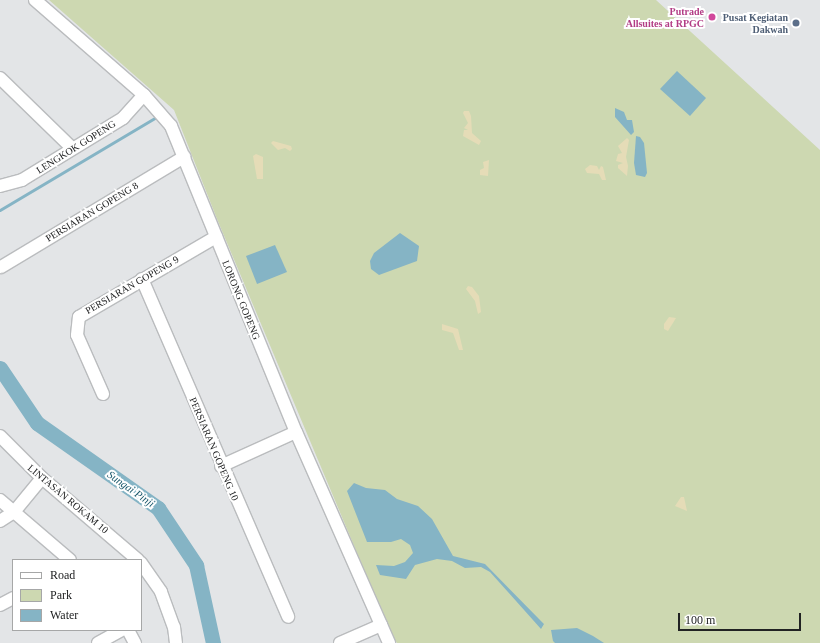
<!DOCTYPE html>
<html>
<head>
<meta charset="utf-8">
<style>
  body { margin:0 }
  #map { position:relative; width:820px; height:643px; overflow:hidden; background:#e3e5e7; font-family:"Times New Roman",serif }
  div>[style] { position:absolute }
  .green>* { inset:0; background:#cdd8b1 }
  .sand>* { inset:0; background:#e5dcb7 }
  .water>* { inset:0; background:#85b4c5 }
  .stream>* { height:2.5px; margin:-1.25px; padding:0 1.25px; transform-origin:1.25px; border-radius:1.25px; background:#85b4c5 }
  .river>* { height:15px; margin:-7.5px; padding:0 7.5px; transform-origin:7.5px; border-radius:7.5px; background:#85b4c5 }
  .roads { filter:drop-shadow(1px 0 #babcbe) drop-shadow(-1px 0 #babcbe) drop-shadow(0 1px #babcbe) drop-shadow(0 -1px #babcbe) }
  .minor>* { height:12px; margin:-6px; padding:0 6px; transform-origin:6px; border-radius:6px; background:#fff }
  .dots>* { width:11px; height:11px; translate:-50% -50%; box-sizing:border-box; border:2px solid #fff; border-radius:50% }
  span { translate:-50% -50%; white-space:nowrap; text-align:center; line-height:1.15; -webkit-text-stroke:4px #fff; paint-order:stroke }
  .hotel-label { font-size:10px; color:#b23c85; font-weight:700 }
  .right { translate:-100% -50%; text-align:right }
  .service-label { font-size:10px; color:#4e5e75; font-weight:700 }
  .street-label { font-size:10px; color:#212223 }
  .water-label { font-size:11px; color:#19576a; font-style:italic }
  .legend { position:absolute; left:12px; top:559px; width:130px; height:72px; box-sizing:border-box; background:#fff; border:1px solid #a6a7a7; margin:0; padding:5px 7px; list-style:none; font-size:12px; color:#212223 }
  .legend li { display:flex; align-items:center; gap:8px; height:20px }
  .legend b { width:20px; border:1px solid #a6a7a7 }
  .scale { position:absolute; left:678px; top:613px; width:123px; height:18px; box-sizing:border-box; border:2px solid #212223; border-top:0; padding-left:5px; font-size:12px; line-height:14px; white-space:nowrap; color:#212223; -webkit-text-stroke:3px #fff; paint-order:stroke }
</style>
</head>
<body>
<div id="map">
  <div class="green">
    <div style="clip-path:polygon(49px 0,656px 0,820px 150px,820px 643px,397px 643px,391px 634px,217px 219px,174px 110px)"></div>
  </div>
  <div class="sand">
    <div style="clip-path:polygon(464px 111px,469px 111px,471px 116px,472px 133px,481px 141px,479px 145px,463px 136px,464px 130px,468px 130px,464px 128px,468px 123px,463px 113px)"></div>
    <div style="clip-path:polygon(627px 138px,629px 140px,626px 157px,628px 166px,627px 176px,618px 168px,618px 165px,623px 163px,616px 161px,618px 154px,622px 153px,618px 146px)"></div>
    <div style="clip-path:polygon(273px 141px,291px 146px,292px 149px,290px 151px,285px 148px,278px 150px,271px 143px)"></div>
    <div style="clip-path:polygon(256px 154px,263px 157px,263px 179px,257px 179px,253px 156px)"></div>
    <div style="clip-path:polygon(489px 160px,488px 176px,480px 175px,480px 170px,484px 168px,483px 162px)"></div>
    <div style="clip-path:polygon(590px 165px,597px 166px,599px 170px,601px 166px,603px 167px,606px 180px,602px 180px,599px 174px,587px 173px,585px 169px)"></div>
    <div style="clip-path:polygon(468px 286px,472px 287px,479px 296px,481px 312px,478px 314px,475px 301px,466px 289px)"></div>
    <div style="clip-path:polygon(669px 317px,676px 318px,668px 331px,664px 329px,664px 324px)"></div>
    <div style="clip-path:polygon(442px 324px,458px 329px,463px 350px,459px 350px,453px 333px,442px 330px)"></div>
    <div style="clip-path:polygon(681px 497px,684px 497px,687px 511px,675px 506px)"></div>
  </div>
  <div class="water">
    <div style="clip-path:polygon(677px 71px,706px 98px,690px 116px,660px 89px)"></div>
    <div style="clip-path:polygon(615px 108px,624px 112px,627px 120px,632px 120px,634px 132px,631px 135px,615px 117px)"></div>
    <div style="clip-path:polygon(636px 136px,640px 137px,644px 143px,647px 173px,645px 177px,636px 175px,634px 163px)"></div>
    <div style="clip-path:polygon(400px 233px,419px 246px,417px 261px,379px 275px,371px 269px,370px 261px,374px 253px)"></div>
    <div style="clip-path:polygon(275px 245px,287px 272px,257px 284px,246px 256px)"></div>
    <div style="clip-path:polygon(354px 483px,366px 488px,385px 490px,397px 499px,418px 506px,432px 519px,453px 556px,485px 564px,539px 619px,544px 624px,541px 629px,490px 572px,481px 567px,465px 568px,452px 561px,437px 559px,415px 565px,406px 579px,380px 575px,376px 565px,394px 566px,405px 562px,413px 553px,410px 545px,401px 539px,391px 542px,367px 542px,347px 491px)"></div>
    <div style="clip-path:polygon(577px 628px,593px 636px,604px 643px,555px 643px,553px 641px,551px 630px)"></div>
  </div>
  <div class="stream">
    <div style="left:0;top:210px;width:180px;rotate:-30.7deg"></div>
  </div>
  <div class="river">
    <div style="left:0;top:368px;width:66px;rotate:56.1deg"></div>
    <div style="left:37px;top:423px;width:148px;rotate:35.1deg"></div>
    <div style="left:158px;top:508px;width:69px;rotate:56.3deg"></div>
    <div style="left:196px;top:565px;width:80px;rotate:77.7deg"></div>
  </div>
  <div class="roads">
    <div class="minor">
      <div style="left:35px;top:0;width:145px;rotate:41.1deg"></div>
      <div style="left:144px;top:95px;width:41px;rotate:48.9deg"></div>
      <div style="left:171px;top:126px;width:331px;rotate:67.8deg"></div>
      <div style="left:296px;top:432px;width:231px;rotate:66.2deg"></div>
      <div style="left:0;top:78px;width:100px;rotate:44.2deg"></div>
      <div style="left:0;top:186px;width:23px;rotate:-15deg"></div>
      <div style="left:22px;top:180px;width:119px;rotate:-31.5deg"></div>
      <div style="left:123px;top:118px;width:31px;rotate:-48deg"></div>
      <div style="left:1px;top:267px;width:214px;rotate:-31deg"></div>
      <div style="left:142px;top:279px;width:368px;rotate:66.6deg"></div>
      <div style="left:103px;top:394px;width:64px;rotate:-113.8deg"></div>
      <div style="left:77px;top:335px;width:18px;rotate:-84deg"></div>
      <div style="left:79px;top:317px;width:159px;rotate:-30.3deg"></div>
      <div style="left:0;top:436px;width:59px;rotate:45deg"></div>
      <div style="left:42px;top:478px;width:126px;rotate:40.5deg"></div>
      <div style="left:221px;top:466px;width:82px;rotate:-24.4deg"></div>
      <div style="left:0;top:500px;width:92px;rotate:40.6deg"></div>
      <div style="left:0;top:521px;width:17px;rotate:-33deg"></div>
      <div style="left:14px;top:512px;width:44px;rotate:-50.5deg"></div>
      <div style="left:141px;top:563px;width:35px;rotate:55deg"></div>
      <div style="left:161px;top:592px;width:37px;rotate:70deg"></div>
      <div style="left:174px;top:627px;width:16px;rotate:83deg"></div>
      <div style="left:0;top:605px;width:15px;rotate:-28deg"></div>
      <div style="left:128px;top:630px;width:15px;rotate:62deg"></div>
      <div style="left:98px;top:643px;width:26px;rotate:-29deg"></div>
      <div style="left:340px;top:643px;width:45px;rotate:-23.7deg"></div>
    </div>
  </div>
  <div class="dots">
    <div style="left:712px;top:17px;background:#d1479c"></div>
    <div style="left:796px;top:23px;background:#5c6f8a"></div>
  </div>
  <div class="hotel-label">
    <span class="right" style="left:704px;top:17px">Putrade<br>Allsuites at RPGC</span>
  </div>
  <div class="service-label">
    <span class="right" style="left:788px;top:23px">Pusat Kegiatan<br>Dakwah</span>
  </div>
  <div class="street-label">
    <span style="left:76px;top:147px;rotate:-32deg">LENGKOK GOPENG</span>
    <span style="left:92px;top:212px;rotate:-31deg">PERSIARAN GOPENG 8</span>
    <span style="left:132px;top:285px;rotate:-30deg">PERSIARAN GOPENG 9</span>
    <span style="left:241px;top:300px;rotate:68deg">LORONG GOPENG</span>
    <span style="left:214px;top:449px;rotate:67deg">PERSIARAN GOPENG 10</span>
    <span style="left:68px;top:499px;rotate:40deg">LINTASAN ROKAM 10</span>
  </div>
  <div class="water-label">
    <span style="left:131px;top:489px;rotate:35deg">Sungai Pinji</span>
  </div>
  <ul class="legend">
  <li><b style="height:5px;background:#fff"></b>Road</li>
  <li><b style="height:11px;background:#cdd8b1"></b>Park</li>
  <li><b style="height:11px;background:#85b4c5"></b>Water</li>
  </ul>
  <div class="scale">100 m</div>
</div>
</body>
</html>
